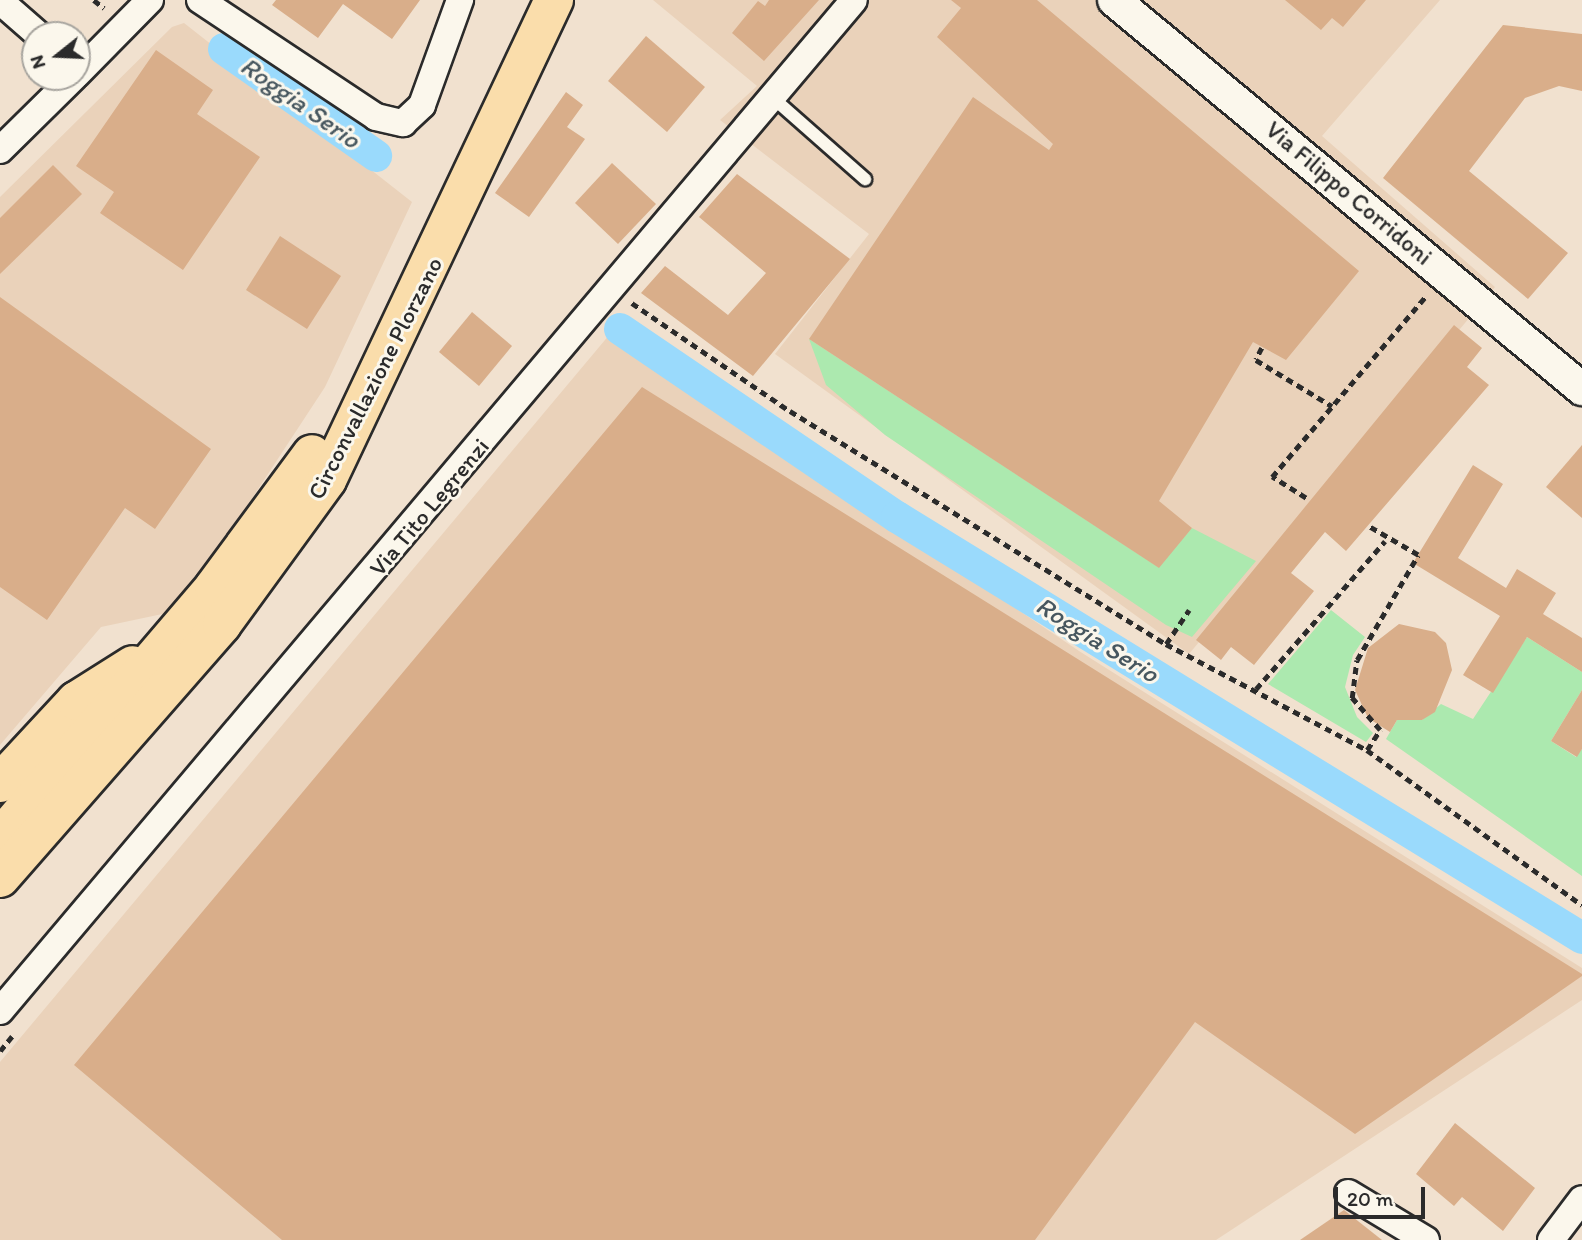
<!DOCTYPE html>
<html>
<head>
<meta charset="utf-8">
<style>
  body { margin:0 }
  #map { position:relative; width:1582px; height:1240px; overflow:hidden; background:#f1e1cf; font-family:Itim,sans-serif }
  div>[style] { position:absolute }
  .built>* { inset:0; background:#ead2ba }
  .green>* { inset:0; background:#ace9af }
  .canal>* { height:32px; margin:-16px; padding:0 16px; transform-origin:16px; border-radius:16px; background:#9adafc }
  .building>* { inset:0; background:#d9ae8a }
  .path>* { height:4.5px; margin-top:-2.25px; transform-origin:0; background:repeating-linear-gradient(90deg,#2b2b2b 0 7px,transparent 0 12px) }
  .roads { filter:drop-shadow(2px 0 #2b2b2b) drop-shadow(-2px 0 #2b2b2b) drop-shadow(0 2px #2b2b2b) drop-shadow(0 -2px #2b2b2b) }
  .service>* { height:12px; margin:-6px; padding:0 6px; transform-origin:6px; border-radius:6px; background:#fbf7ec }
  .minor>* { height:26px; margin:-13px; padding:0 13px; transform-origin:13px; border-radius:13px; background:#fbf7ec }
  .tertiary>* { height:32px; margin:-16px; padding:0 16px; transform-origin:16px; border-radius:16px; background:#fbf7ec }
  .trunk>* { height:38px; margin:-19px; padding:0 19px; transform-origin:19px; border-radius:19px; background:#faddab }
  span { translate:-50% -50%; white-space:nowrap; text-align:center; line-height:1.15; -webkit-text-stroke:6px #fbf7ec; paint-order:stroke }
  .street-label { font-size:24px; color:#2b2b2b }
  .water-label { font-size:26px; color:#47575f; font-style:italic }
  .north { position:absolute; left:21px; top:21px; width:70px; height:70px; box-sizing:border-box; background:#fbf7ec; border:2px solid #a8a59f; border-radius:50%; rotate:252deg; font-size:19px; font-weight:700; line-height:28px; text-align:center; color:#2b2b2b }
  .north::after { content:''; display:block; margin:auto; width:24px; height:32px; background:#2b2b2b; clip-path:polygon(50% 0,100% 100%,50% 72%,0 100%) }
  .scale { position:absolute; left:1334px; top:1187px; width:91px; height:32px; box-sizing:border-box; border:4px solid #2b2b2b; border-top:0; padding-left:9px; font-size:21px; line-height:24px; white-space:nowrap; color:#2b2b2b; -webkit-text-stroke:5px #fbf7ec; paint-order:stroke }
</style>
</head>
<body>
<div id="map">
  <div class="built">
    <div style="clip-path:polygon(653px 0,1440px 0,1322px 136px,1495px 287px,1189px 654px,775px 354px,869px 234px,720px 120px,757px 86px)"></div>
    <div style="clip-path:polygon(184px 23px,412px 202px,325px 387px,207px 567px,167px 613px,101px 627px,0 745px,0 197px,172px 27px)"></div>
    <div style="clip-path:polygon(610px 334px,1079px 651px,1582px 968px,1582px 1000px,1216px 1240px,0 1240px,0 1062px)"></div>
  </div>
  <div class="green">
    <div style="clip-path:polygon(809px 339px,1158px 567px,1192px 528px,1256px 561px,1192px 637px,1166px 625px,885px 435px,826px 385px)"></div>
    <div style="clip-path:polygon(1331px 610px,1365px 637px,1353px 655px,1345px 687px,1357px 717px,1373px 733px,1366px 742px,1268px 684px)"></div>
    <div style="clip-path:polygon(1527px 637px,1582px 672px,1582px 690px,1551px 741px,1576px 757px,1582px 749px,1582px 876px,1386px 739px,1397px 720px,1422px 720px,1441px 704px,1473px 719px)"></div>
  </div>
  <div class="canal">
    <div style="left:224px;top:49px;width:186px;rotate:35.1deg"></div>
    <div style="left:620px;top:329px;width:335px;rotate:34.2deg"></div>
    <div style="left:897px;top:517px;width:804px;rotate:31.57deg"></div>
  </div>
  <div class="building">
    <div style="clip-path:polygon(276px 0,420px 0,392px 39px,343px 4px,318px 38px,272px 5px)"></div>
    <div style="clip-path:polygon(769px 0,819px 0,764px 61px,732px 33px,758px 1px,765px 6px)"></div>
    <div style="clip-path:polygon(951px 0,1037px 0,1359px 271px,1286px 360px,1253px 342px,1159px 501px,1192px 528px,1159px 568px,809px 339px,973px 97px,1049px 150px,1053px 144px,937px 37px,961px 8px)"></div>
    <div style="clip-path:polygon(1285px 0,1366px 0,1343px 27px,1332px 18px,1321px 30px)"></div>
    <div style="clip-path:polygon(1503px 25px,1582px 34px,1582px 91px,1559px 86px,1525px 98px,1469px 171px,1568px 253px,1528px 299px,1383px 178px)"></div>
    <div style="clip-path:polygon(646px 36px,705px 87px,667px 132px,608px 81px)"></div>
    <div style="clip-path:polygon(156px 50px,213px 90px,197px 114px,260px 157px,183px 270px,100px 213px,114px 192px,76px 166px)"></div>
    <div style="clip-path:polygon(566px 92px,583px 105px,567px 127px,585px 139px,529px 217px,495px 193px)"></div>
    <div style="clip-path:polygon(612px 163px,656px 204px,618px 244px,575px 203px)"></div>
    <div style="clip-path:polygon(53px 165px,82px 194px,0 274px,0 218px)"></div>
    <div style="clip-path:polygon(737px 174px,850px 259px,753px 376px,641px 293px,665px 266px,728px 315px,766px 273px,699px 217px)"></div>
    <div style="clip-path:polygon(280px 236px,341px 276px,307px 329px,246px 290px)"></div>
    <div style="clip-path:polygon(0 297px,211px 449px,155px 529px,125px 508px,47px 620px,0 587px)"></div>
    <div style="clip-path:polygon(472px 312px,512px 346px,479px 386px,439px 352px)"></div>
    <div style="clip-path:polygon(1454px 325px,1482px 348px,1467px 367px,1489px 385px,1346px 551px,1325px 532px,1291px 573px,1314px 591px,1254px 665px,1231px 647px,1221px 660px,1196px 640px)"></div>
    <div style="clip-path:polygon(642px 387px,1582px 974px,1582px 976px,1355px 1134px,1195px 1022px,1035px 1240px,282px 1240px,74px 1065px)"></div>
    <div style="clip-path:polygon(1582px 445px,1582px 518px,1546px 487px)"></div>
    <div style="clip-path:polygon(1473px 465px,1503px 484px,1458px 558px,1506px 588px,1517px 569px,1556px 593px,1543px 614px,1582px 638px,1582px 672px,1527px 637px,1493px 693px,1463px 675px,1500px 616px,1413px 563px)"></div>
    <div style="clip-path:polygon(1399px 624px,1435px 632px,1446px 643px,1452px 670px,1435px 712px,1422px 720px,1397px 720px,1390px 732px,1368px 718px,1355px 690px,1368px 648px)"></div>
    <div style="clip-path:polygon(1582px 690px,1582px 749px,1577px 757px,1551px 741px)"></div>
    <div style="clip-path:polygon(1455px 1123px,1535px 1188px,1503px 1231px,1462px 1197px,1454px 1206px,1416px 1174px)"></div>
    <div style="clip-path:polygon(1344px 1210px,1382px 1240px,1300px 1240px)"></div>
  </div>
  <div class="path">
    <div style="left:94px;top:0;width:13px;rotate:39deg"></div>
    <div style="left:632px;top:303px;width:191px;rotate:34.4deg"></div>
    <div style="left:790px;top:411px;width:442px;rotate:31.8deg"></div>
    <div style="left:1166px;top:644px;width:227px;rotate:27.8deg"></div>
    <div style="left:1367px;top:750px;width:265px;rotate:35.8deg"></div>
    <div style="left:1262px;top:348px;width:13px;rotate:117deg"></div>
    <div style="left:1256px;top:360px;width:89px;rotate:31.2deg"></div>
    <div style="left:1306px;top:498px;width:40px;rotate:-148deg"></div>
    <div style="left:1272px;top:477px;width:236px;rotate:-49.6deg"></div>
    <div style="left:1166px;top:644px;width:41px;rotate:-55.9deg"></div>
    <div style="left:1256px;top:689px;width:196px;rotate:-48.9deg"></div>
    <div style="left:1367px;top:750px;width:24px;rotate:-57deg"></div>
    <div style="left:1380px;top:730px;width:43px;rotate:-131.2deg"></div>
    <div style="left:1352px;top:698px;width:38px;rotate:-83deg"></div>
    <div style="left:1357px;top:660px;width:121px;rotate:-59.8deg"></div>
    <div style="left:1418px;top:555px;width:58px;rotate:-149.9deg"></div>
    <div style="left:0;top:1051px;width:19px;rotate:-51deg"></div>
  </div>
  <div class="roads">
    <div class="service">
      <div style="left:773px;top:98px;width:123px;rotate:41.4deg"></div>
    </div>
    <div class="minor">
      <div style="left:200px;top:0;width:211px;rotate:33.6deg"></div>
      <div style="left:376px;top:117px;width:28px;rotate:13deg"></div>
      <div style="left:403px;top:123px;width:26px;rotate:-43deg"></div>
      <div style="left:422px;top:105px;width:112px;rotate:-70.1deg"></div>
      <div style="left:0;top:1px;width:52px;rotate:41.1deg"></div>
      <div style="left:77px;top:74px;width:104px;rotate:-45.4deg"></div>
      <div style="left:0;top:150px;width:104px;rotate:-44.6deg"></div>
      <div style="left:0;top:1011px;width:1323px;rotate:-49.81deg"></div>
      <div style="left:1348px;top:1193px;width:91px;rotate:31.1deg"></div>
      <div style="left:1551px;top:1240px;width:51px;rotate:-52.9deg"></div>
    </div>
    <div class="tertiary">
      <div style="left:1114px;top:0;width:609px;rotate:39.73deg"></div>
    </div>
    <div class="trunk">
      <div style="left:0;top:783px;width:112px;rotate:-47.2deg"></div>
      <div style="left:76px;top:701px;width:67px;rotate:-32.3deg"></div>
      <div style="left:0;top:838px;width:330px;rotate:-49.5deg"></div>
      <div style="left:214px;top:587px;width:165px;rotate:-53.6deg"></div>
      <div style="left:0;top:878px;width:337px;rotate:-48.8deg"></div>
      <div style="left:222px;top:624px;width:178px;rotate:-53.9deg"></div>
      <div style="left:327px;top:480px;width:531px;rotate:-64.69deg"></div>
    </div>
  </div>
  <div class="street-label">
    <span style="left:1349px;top:193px;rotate:40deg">Via Filippo Corridoni</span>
    <span style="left:375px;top:378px;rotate:-63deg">Circonvallazione Plorzano</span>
    <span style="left:429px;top:507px;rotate:-50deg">Via Tito Legrenzi</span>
  </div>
  <div class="water-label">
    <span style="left:300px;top:103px;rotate:35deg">Roggia Serio</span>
    <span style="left:1097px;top:640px;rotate:32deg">Roggia Serio</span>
  </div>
  <div class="north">N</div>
  <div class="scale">20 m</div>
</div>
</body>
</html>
